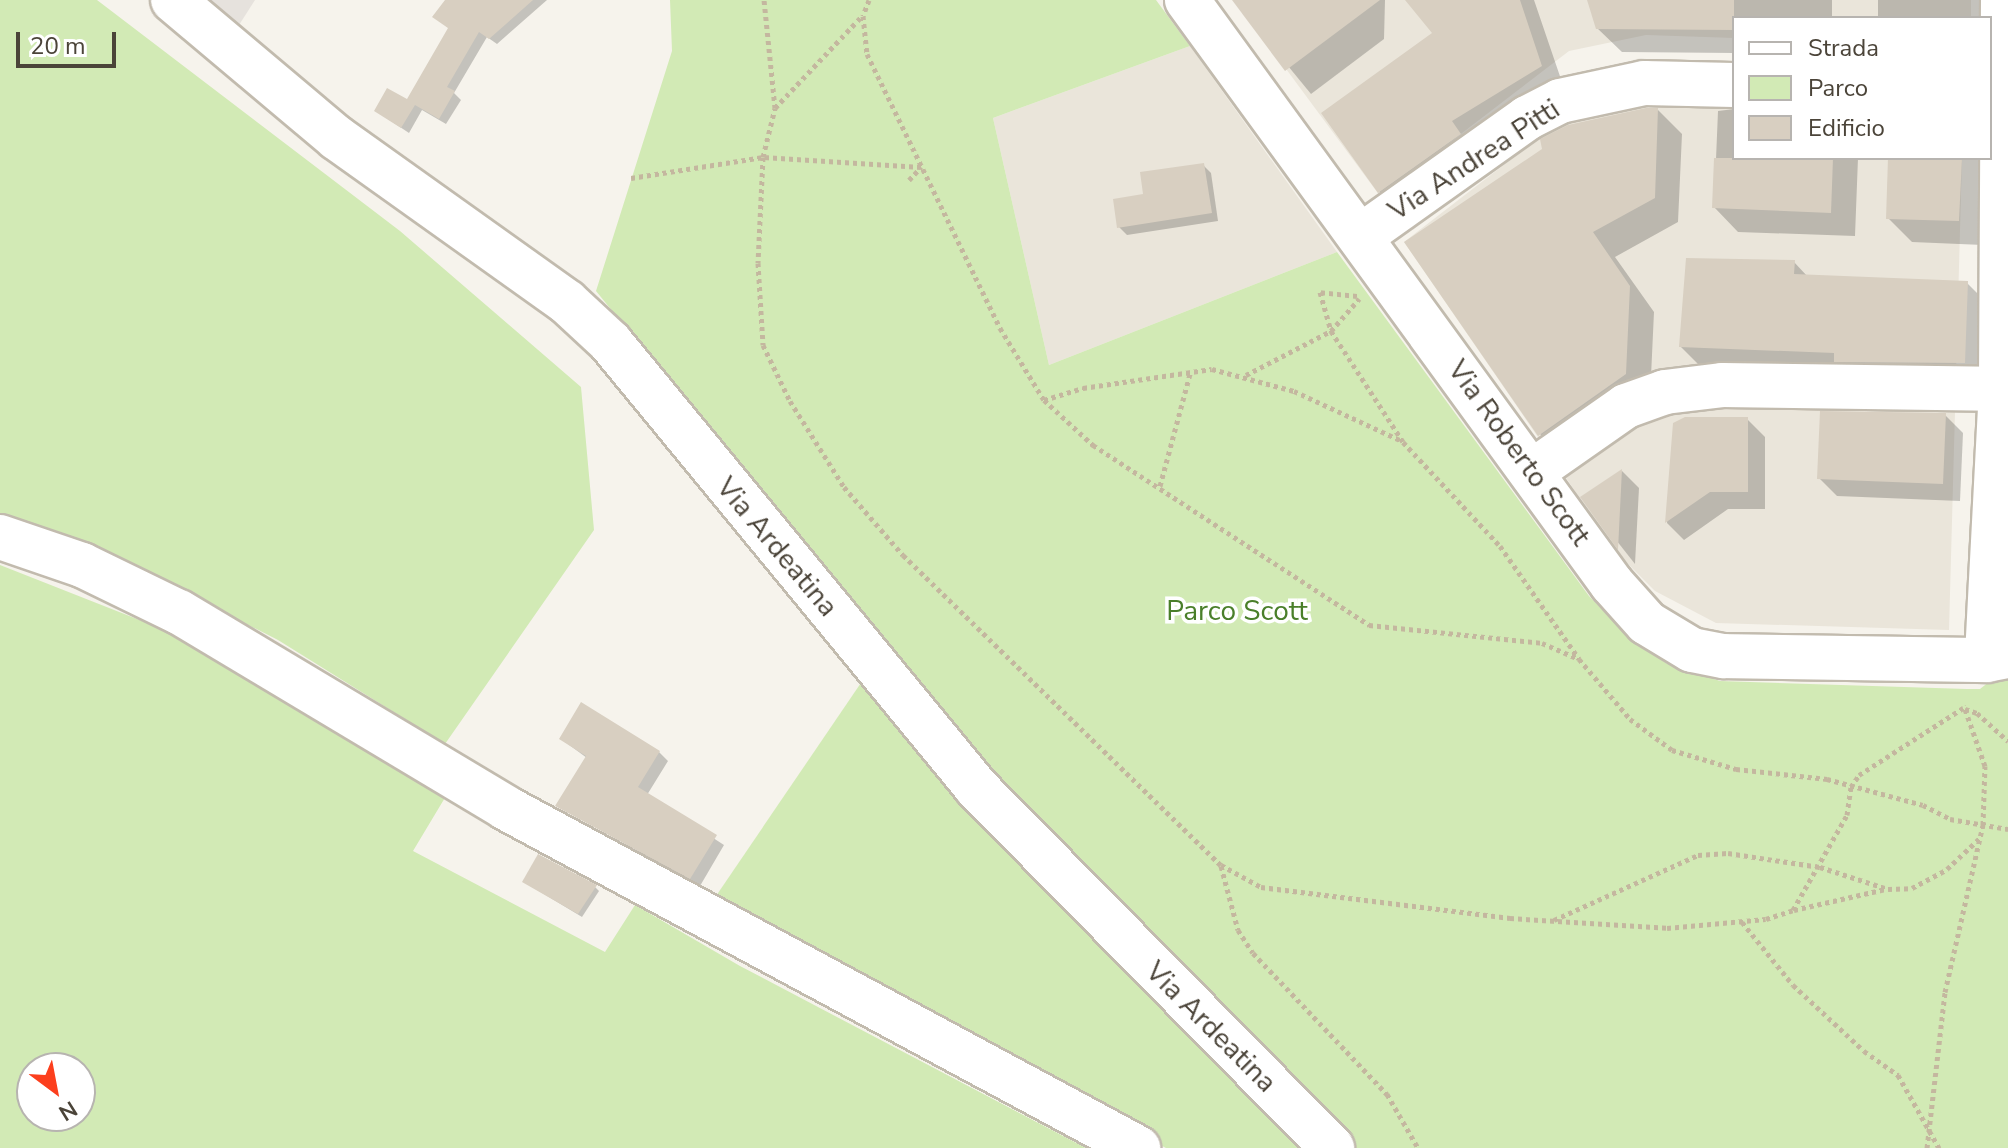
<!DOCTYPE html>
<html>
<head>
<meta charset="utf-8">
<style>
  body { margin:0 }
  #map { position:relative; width:2008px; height:1148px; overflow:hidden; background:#f6f3ec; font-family:"Nunito Sans",sans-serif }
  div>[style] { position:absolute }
  .residential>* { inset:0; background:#eae5da }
  .industrial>* { inset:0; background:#e6e2dd }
  .green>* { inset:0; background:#d2eab5 }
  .shadow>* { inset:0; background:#0003 }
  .building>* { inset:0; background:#d8cfc1 }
  .path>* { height:5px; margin-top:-2.5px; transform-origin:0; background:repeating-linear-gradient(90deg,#c4b79f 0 4px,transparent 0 8px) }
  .roads { filter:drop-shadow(2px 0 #c2bbae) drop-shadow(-2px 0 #c2bbae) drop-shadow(0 2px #c2bbae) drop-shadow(0 -2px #c2bbae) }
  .minor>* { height:44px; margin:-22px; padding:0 22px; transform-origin:22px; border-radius:22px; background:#fff }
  span { translate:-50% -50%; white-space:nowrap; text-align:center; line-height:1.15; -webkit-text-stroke:7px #fff; paint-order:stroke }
  .street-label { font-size:28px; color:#4b4439 }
  .park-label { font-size:28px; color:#4a7f2a }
  .legend { position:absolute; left:1732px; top:16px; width:260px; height:144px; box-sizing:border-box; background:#fff; border:2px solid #b7b4b0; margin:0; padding:10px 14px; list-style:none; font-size:24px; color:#4b4439 }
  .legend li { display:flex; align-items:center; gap:16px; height:40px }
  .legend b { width:40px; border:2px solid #b7b4b0 }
  .north { position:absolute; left:16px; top:1052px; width:80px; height:80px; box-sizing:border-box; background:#fff; border:2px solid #b7b4b0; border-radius:50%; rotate:148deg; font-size:22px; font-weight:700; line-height:32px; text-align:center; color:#4b4439 }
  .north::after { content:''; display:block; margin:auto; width:28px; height:36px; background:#fc3f1d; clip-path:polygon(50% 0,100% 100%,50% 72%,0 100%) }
  .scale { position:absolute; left:16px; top:32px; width:100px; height:36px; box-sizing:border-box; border:4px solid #4b4439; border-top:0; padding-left:10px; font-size:24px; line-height:28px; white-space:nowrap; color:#4b4439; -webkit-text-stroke:6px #fff; paint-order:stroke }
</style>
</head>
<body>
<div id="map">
  <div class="residential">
    <div style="clip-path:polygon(1235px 0,1971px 0,1971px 18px,1734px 18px,1734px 38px,1646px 35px,1569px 51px,1380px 196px)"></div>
    <div style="clip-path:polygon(1190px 46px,1337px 252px,1049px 365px,993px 118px)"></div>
    <div style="clip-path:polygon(1608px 105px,1734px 109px,1734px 158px,1962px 158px,1949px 630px,1716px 623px,1655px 591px,1619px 555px,1404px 242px,1536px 140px)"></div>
  </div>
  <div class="industrial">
    <div style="clip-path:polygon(192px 0,255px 0,232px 36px)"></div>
  </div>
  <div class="green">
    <div style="clip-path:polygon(0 0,97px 0,400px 231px,581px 387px,594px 530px,445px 744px,278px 640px,96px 548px,0 520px)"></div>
    <div style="clip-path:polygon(670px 0,1156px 0,1190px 46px,993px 118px,1049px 365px,1337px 252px,1589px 596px,1628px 636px,1666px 663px,1720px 681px,1967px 689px,1980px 689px,2008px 667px,2008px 1148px,1354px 1148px,994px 779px,596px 291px,672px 51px)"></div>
    <div style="clip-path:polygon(evenodd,0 565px,170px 632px,449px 791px,413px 851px,605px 952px,635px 905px,740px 966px,1086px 1148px,0 1148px,0 565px,32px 1068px,80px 1068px,80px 1116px,32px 1116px,32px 1068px)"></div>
    <div style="clip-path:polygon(867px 674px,1305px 1148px,1166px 1148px,843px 979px,716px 896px)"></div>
  </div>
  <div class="shadow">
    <div style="clip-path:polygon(447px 0,547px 0,497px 44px,487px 37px,454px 93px,461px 100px,446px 124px,422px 110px,409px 133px,376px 111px,407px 102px,450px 29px,435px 17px)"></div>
    <div style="clip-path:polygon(1234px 0,1385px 0,1384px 39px,1311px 94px)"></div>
    <div style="clip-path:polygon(1408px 0,1534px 0,1565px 91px,1403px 216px,1380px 192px,1324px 113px,1435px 33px)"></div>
    <div style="clip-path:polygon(1589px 0,1832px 0,1832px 18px,1734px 18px,1734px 53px,1622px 52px,1597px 28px)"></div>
    <div style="clip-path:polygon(1878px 0,1996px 0,1990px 18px,1878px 18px)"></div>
    <div style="clip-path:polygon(1734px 109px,1734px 158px,1858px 158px,1855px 236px,1738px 232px,1714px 207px,1718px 111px)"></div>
    <div style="clip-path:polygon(1658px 110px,1682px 134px,1678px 222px,1615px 257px,1654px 312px,1650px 398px,1564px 458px,1540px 434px,1407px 243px)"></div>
    <div style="clip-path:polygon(1890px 158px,1986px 158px,1983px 245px,1912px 242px,1888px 218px)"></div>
    <div style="clip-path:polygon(1203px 165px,1211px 173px,1218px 221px,1127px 235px,1119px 227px,1146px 196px)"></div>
    <div style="clip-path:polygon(1794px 262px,1808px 277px,1967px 283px,1991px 307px,1988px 386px,1705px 371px,1681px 347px)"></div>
    <div style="clip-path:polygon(1945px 415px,1963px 433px,1960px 501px,1837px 496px,1819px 478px)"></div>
    <div style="clip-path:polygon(1747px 419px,1765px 437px,1765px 509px,1728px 509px,1684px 540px,1667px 523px,1675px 424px)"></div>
    <div style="clip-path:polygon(1622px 471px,1639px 488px,1635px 564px,1583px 498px)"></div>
    <div style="clip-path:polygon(561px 739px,659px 752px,668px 761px,647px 795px,724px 845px,700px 886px,558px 806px,587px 758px)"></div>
    <div style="clip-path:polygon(529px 885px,595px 887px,599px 891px,582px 917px)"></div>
  </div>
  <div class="building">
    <div style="clip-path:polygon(445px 0,533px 0,489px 39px,479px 32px,447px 87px,455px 91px,439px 119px,415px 105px,401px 128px,374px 111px,387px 88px,407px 99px,448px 28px,432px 17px)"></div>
    <div style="clip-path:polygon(1232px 0,1380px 0,1285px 71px)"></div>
    <div style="clip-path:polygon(1405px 0,1520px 0,1542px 66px,1452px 121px,1461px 134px,1378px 193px,1321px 113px,1432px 33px)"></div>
    <div style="clip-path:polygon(1587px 0,1734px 0,1734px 30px,1596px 29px)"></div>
    <div style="clip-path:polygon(1646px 108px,1658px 108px,1655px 198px,1593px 232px,1630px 286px,1626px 374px,1538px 436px,1404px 242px,1542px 149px,1540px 139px,1568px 125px)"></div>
    <div style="clip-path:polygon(1714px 158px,1833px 158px,1831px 213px,1712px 208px)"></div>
    <div style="clip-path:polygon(1888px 158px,1962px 158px,1959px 221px,1886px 219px)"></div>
    <div style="clip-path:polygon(1204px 163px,1212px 213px,1117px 228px,1113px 199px,1143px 194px,1140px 172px)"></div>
    <div style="clip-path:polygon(1686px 258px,1795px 260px,1794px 274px,1968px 281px,1965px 363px,1834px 362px,1834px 353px,1679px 347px)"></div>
    <div style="clip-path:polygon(1820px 411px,1946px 413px,1943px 484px,1817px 479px)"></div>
    <div style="clip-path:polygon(1685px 417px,1748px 417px,1748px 492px,1710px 492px,1665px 523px,1673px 423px)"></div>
    <div style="clip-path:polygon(1622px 469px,1618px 550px,1580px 497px)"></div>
    <div style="clip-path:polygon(581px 702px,660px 751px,638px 787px,717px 835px,690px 879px,555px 806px,586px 756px,559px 739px)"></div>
    <div style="clip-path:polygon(538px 854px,597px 885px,578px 914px,522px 882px)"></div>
  </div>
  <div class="path">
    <div style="left:869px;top:0;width:17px;rotate:111deg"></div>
    <div style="left:863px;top:16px;width:38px;rotate:84deg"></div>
    <div style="left:867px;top:54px;width:305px;rotate:64.1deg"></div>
    <div style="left:1000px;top:328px;width:84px;rotate:58.6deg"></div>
    <div style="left:1044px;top:400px;width:67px;rotate:42.6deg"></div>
    <div style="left:1093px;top:445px;width:330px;rotate:33.1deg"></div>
    <div style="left:1369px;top:625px;width:174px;rotate:5.9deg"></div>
    <div style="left:1542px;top:643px;width:40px;rotate:23.4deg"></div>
    <div style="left:1579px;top:659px;width:79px;rotate:49.6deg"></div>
    <div style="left:1630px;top:719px;width:52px;rotate:36.4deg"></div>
    <div style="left:1672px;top:750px;width:67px;rotate:16.5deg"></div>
    <div style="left:1736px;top:769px;width:92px;rotate:6.3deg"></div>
    <div style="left:1827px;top:779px;width:99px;rotate:15.2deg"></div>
    <div style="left:1923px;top:805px;width:30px;rotate:27deg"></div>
    <div style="left:1950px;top:819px;width:59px;rotate:9.8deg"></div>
    <div style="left:775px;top:108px;width:127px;rotate:-46.6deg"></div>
    <div style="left:921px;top:167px;width:158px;rotate:-176.4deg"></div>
    <div style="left:763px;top:157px;width:106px;rotate:92.7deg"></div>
    <div style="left:758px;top:263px;width:82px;rotate:86.5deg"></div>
    <div style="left:763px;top:345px;width:62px;rotate:64.3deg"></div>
    <div style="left:790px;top:401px;width:102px;rotate:57.9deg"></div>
    <div style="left:844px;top:487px;width:90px;rotate:49.1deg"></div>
    <div style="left:903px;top:555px;width:444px;rotate:44.3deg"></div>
    <div style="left:1221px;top:865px;width:46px;rotate:28.8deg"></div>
    <div style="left:1261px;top:887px;width:251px;rotate:7.1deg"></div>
    <div style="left:1510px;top:918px;width:157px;rotate:3.6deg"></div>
    <div style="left:1667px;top:928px;width:99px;rotate:-5.2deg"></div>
    <div style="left:1766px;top:919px;width:28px;rotate:-18deg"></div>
    <div style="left:1793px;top:910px;width:109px;rotate:-60.4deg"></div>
    <div style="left:1847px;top:815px;width:28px;rotate:-82deg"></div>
    <div style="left:1851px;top:787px;width:14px;rotate:-56deg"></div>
    <div style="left:1859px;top:775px;width:124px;rotate:-32.8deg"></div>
    <div style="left:631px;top:178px;width:134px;rotate:-9deg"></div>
    <div style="left:763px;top:157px;width:50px;rotate:-76.2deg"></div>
    <div style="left:775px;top:108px;width:109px;rotate:-95.8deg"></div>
    <div style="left:909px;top:180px;width:18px;rotate:-47deg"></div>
    <div style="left:1357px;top:296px;width:37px;rotate:-174deg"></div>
    <div style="left:1320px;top:292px;width:41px;rotate:74.2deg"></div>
    <div style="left:1331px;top:331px;width:132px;rotate:57deg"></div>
    <div style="left:1403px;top:442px;width:142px;rotate:47deg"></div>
    <div style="left:1500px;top:546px;width:138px;rotate:55deg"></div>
    <div style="left:1246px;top:375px;width:96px;rotate:-27.4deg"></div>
    <div style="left:1331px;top:331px;width:43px;rotate:-48.8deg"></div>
    <div style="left:1044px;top:400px;width:41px;rotate:-17.1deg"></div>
    <div style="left:1083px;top:388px;width:130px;rotate:-8.4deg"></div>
    <div style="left:1212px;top:369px;width:85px;rotate:15deg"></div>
    <div style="left:1294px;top:391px;width:119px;rotate:24.8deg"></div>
    <div style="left:1160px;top:486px;width:116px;rotate:-75deg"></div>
    <div style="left:1965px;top:709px;width:13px;rotate:18deg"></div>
    <div style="left:1977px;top:713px;width:42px;rotate:42.1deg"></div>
    <div style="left:1221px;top:866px;width:66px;rotate:75.1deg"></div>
    <div style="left:1238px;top:930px;width:27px;rotate:57deg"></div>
    <div style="left:1253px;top:953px;width:195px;rotate:46.5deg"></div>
    <div style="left:1387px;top:1094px;width:62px;rotate:60.1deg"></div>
    <div style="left:1794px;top:910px;width:94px;rotate:-12.9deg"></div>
    <div style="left:1554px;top:920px;width:158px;rotate:-24.3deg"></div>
    <div style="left:1698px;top:855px;width:30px;rotate:-4deg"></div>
    <div style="left:1728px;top:853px;width:93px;rotate:8.7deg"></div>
    <div style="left:1820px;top:867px;width:71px;rotate:17.9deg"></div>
    <div style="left:1888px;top:889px;width:24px;rotate:-2deg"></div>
    <div style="left:1912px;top:888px;width:40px;rotate:-28deg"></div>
    <div style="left:1947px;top:869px;width:45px;rotate:-43.2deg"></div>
    <div style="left:1742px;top:922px;width:81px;rotate:51deg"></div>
    <div style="left:1793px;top:985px;width:97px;rotate:42.9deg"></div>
    <div style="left:1864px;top:1051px;width:42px;rotate:35.2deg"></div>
    <div style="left:1898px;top:1075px;width:84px;rotate:60.7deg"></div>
    <div style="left:1927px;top:1148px;width:157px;rotate:-83.4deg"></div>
    <div style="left:1945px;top:992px;width:171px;rotate:-77.2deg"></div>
    <div style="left:1983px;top:825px;width:59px;rotate:-88.1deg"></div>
    <div style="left:1985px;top:766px;width:64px;rotate:-109.3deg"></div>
  </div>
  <div class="roads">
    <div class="minor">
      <div style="left:173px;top:0;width:214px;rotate:40.1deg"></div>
      <div style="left:337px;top:138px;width:282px;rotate:35.5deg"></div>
      <div style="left:567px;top:302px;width:59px;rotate:42.9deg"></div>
      <div style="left:610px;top:342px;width:578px;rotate:50.55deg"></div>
      <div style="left:977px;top:788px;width:506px;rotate:45.4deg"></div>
      <div style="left:1187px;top:0;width:722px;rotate:53.96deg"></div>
      <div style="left:1612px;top:584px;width:52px;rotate:48.1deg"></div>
      <div style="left:1647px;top:623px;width:52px;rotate:31deg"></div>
      <div style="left:1692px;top:650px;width:33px;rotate:11deg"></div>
      <div style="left:1724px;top:656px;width:263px;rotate:0.9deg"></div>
      <div style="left:2003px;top:0;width:389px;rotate:90.3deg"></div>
      <div style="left:2001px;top:389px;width:271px;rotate:93deg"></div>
      <div style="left:1987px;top:660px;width:21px;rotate:-11deg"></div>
      <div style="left:1361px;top:236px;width:204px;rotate:-35.4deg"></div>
      <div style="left:1527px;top:118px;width:37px;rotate:-27deg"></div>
      <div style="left:1560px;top:101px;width:86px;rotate:-12.1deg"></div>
      <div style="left:1644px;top:83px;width:90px;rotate:1.3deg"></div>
      <div style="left:1533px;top:471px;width:113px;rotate:-35deg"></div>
      <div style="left:1626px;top:406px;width:41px;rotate:-19.7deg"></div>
      <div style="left:1665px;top:392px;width:57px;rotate:-7deg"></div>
      <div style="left:1722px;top:385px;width:286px;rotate:0.8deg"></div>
      <div style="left:0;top:537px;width:87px;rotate:18.9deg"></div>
      <div style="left:82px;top:565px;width:108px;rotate:25.9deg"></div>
      <div style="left:179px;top:612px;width:381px;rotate:30.9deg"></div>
      <div style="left:506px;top:808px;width:718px;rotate:28.28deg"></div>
    </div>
  </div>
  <div class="street-label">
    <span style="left:1474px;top:160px;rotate:-33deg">Via Andrea Pitti</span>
    <span style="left:1519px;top:453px;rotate:54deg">Via Roberto Scott</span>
    <span style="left:777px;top:547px;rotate:50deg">Via Ardeatina</span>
    <span style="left:1211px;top:1027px;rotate:45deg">Via Ardeatina</span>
  </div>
  <div class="park-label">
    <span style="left:1237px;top:611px">Parco Scott</span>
  </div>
  <ul class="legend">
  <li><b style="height:10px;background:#fff"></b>Strada</li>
  <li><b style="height:22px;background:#d2eab5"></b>Parco</li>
  <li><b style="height:22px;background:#d8cfc1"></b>Edificio</li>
  </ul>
  <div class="north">N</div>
  <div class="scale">20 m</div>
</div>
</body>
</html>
